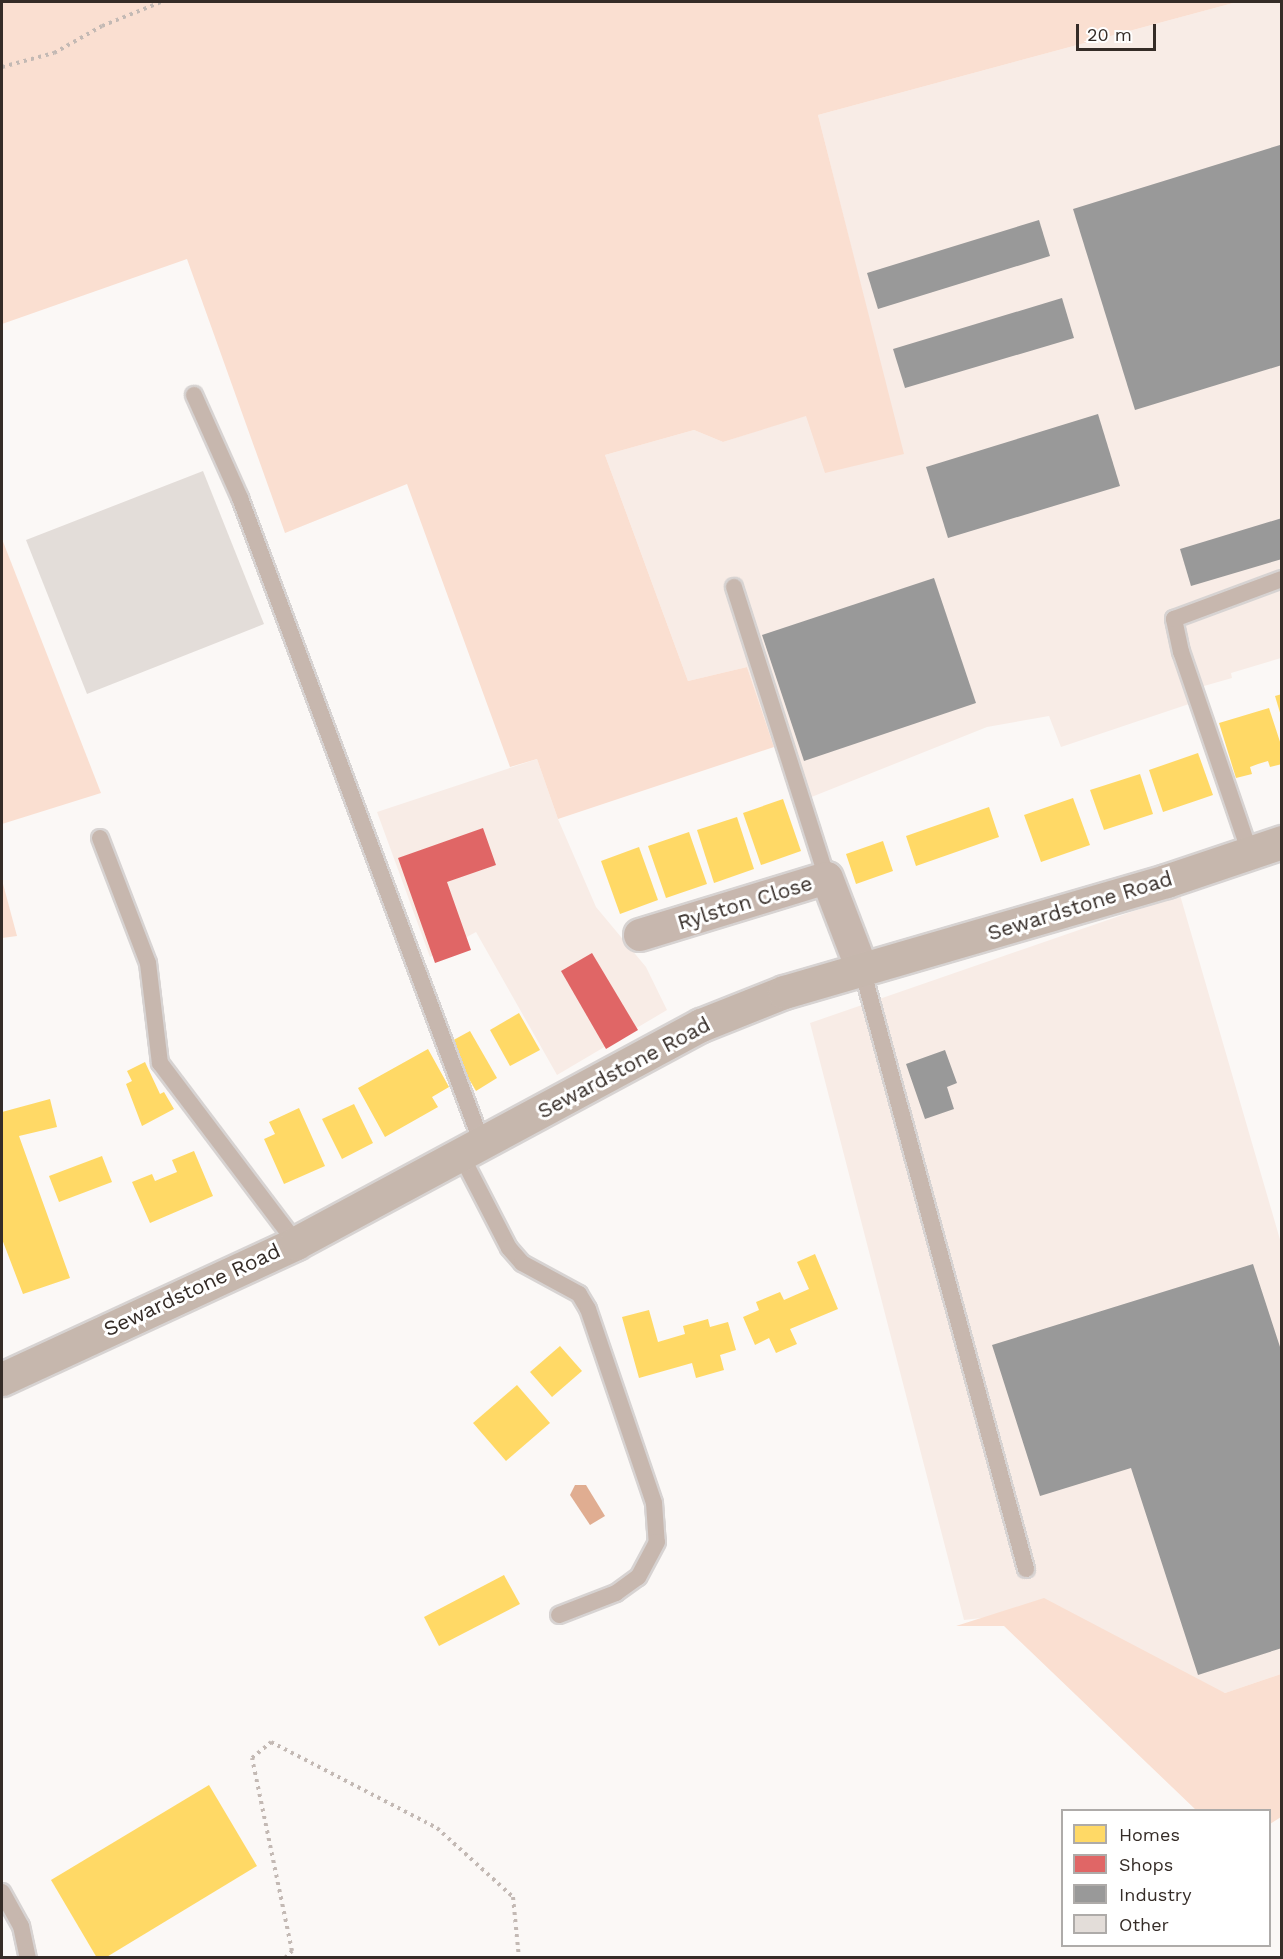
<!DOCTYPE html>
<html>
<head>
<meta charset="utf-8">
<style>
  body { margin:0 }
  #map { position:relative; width:1283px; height:1959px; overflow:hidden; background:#fbf8f6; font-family:"Work Sans",sans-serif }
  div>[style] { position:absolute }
  .built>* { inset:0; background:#f8ece6 }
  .green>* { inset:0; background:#fadfd1 }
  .water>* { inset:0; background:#e0ad91 }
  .homes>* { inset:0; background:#ffd966 }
  .shops>* { inset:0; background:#e06666 }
  .industry>* { inset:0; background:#999 }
  .building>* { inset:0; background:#e3ddd9 }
  .path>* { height:4px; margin-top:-2px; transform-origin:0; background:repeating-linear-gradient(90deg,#c3b9b4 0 3px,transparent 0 7.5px) }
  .roads { filter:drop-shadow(2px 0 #d7d3d2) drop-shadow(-2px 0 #d7d3d2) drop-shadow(0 2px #d7d3d2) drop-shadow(0 -2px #d7d3d2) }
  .lane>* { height:16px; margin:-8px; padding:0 8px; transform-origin:8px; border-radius:8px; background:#c7b7ae }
  .street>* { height:32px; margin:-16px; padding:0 16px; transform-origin:16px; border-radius:16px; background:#c7b7ae }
  .primary>* { height:33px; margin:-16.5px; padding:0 16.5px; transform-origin:16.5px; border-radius:16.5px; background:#c6b7ad }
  span { translate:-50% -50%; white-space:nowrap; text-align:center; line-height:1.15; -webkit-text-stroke:6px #fff; paint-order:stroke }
  .street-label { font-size:21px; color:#352c27 }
  .frame { position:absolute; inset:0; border:3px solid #352c27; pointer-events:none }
  .legend { position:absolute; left:1061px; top:1809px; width:210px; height:138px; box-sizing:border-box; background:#fff; border:2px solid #aeaba9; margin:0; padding:8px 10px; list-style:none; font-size:18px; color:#352c27 }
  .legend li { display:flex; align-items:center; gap:12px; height:30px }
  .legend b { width:30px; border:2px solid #aeaba9 }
  .scale { position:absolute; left:1076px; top:24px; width:80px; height:27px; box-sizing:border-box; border:3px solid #352c27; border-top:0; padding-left:8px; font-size:18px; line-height:21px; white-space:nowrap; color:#352c27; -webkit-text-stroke:4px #fff; paint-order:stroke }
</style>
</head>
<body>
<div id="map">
  <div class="built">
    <div style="clip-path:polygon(1237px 2px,1281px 2px,1281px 658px,1231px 673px,1232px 678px,1197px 688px,1250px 823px,1233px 832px,1189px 704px,1061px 747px,1049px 716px,987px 727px,809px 798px,774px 747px,747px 667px,688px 681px,605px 455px,694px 430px,723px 442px,806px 415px,903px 454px,818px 115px)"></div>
    <div style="clip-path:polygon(537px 759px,558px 819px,596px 907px,646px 967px,667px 1010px,557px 1075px,476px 932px,430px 957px,377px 812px)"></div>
    <div style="clip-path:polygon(1180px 895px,1281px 1243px,1281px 1674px,1225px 1693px,1024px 1613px,964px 1620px,810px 1023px)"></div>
  </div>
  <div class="green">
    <div style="clip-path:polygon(2px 2px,1237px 2px,818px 115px,904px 454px,825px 473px,806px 416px,723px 442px,694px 430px,605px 455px,688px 681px,747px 667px,774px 747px,558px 819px,537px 759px,510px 767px,407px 484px,285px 533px,187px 259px,2px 324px)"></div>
    <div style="clip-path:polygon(2px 539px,101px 793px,2px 824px)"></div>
    <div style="clip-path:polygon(2px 880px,17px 936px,2px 938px)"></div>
    <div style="clip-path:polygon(1044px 1598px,1225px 1693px,1281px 1674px,1281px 1817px,1270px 1824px,1270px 1810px,1196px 1810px,1004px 1626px,956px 1626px)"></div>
  </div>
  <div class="water">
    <div style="clip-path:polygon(575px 1485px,586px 1485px,605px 1516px,590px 1525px,570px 1495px)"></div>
  </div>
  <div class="homes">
    <div style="clip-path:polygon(1282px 694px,1282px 716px,1281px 716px,1275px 696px)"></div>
    <div style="clip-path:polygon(1269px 708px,1282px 748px,1282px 764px,1270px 767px,1268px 761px,1258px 764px,1250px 767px,1252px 774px,1236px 778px,1219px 723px)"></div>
    <div style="clip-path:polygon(1198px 753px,1213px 795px,1163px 812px,1149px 770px)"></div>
    <div style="clip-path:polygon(1140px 774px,1153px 814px,1104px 830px,1090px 790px)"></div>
    <div style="clip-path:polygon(1073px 798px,1090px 845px,1041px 862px,1024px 815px)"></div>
    <div style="clip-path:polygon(783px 799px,801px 851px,761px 865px,743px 813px)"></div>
    <div style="clip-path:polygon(989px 807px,999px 837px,916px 866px,906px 836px)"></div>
    <div style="clip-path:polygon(737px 817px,754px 869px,714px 883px,697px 830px)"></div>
    <div style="clip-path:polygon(689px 832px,707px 884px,666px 898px,648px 846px)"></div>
    <div style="clip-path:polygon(883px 841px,893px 871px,856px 884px,846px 854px)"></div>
    <div style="clip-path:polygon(639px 847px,658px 900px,620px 914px,601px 861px)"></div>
    <div style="clip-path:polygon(519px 1013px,540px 1050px,510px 1066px,490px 1030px)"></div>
    <div style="clip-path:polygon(470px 1031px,497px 1078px,476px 1091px,448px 1043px)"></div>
    <div style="clip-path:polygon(428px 1049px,449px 1087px,432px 1097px,438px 1107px,385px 1137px,358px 1088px)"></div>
    <div style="clip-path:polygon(145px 1062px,160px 1094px,164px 1092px,174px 1109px,142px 1126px,126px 1084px,132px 1081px,127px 1071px)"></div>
    <div style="clip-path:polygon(50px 1099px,57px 1127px,19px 1136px,70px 1278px,23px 1294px,2px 1239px,2px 1112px)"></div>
    <div style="clip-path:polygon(354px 1104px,373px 1143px,342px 1159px,322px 1119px)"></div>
    <div style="clip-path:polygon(299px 1108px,325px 1166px,284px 1184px,264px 1139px,275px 1134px,269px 1122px)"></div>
    <div style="clip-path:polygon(194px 1151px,213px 1196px,150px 1223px,132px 1182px,152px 1174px,155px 1181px,177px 1172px,172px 1160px)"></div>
    <div style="clip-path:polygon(102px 1156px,112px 1182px,59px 1202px,49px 1176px)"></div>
    <div style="clip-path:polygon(815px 1254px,838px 1309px,790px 1329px,797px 1344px,776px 1353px,769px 1338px,755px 1345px,743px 1317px,759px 1310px,756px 1302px,780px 1292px,784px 1300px,809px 1289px,797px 1262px)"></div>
    <div style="clip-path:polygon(649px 1310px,658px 1342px,685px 1334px,683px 1326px,708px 1319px,710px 1327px,728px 1322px,736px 1350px,720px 1355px,724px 1370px,696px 1378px,692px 1363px,639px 1378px,622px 1317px)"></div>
    <div style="clip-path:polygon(560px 1346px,582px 1371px,552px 1397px,530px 1372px)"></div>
    <div style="clip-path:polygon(517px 1385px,550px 1423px,506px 1461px,473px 1423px)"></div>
    <div style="clip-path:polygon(504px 1575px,520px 1604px,439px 1646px,424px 1617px)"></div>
    <div style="clip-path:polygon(209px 1785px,257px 1866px,105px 1958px,97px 1958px,51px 1880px)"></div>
  </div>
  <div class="shops">
    <div style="clip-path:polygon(483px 828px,496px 865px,447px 882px,471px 950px,435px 963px,398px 858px)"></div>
    <div style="clip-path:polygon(592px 953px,638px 1030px,606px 1049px,561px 971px)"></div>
  </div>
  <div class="industry">
    <div style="clip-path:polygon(1280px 145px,1282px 365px,1135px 410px,1073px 209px)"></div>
    <div style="clip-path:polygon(1039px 220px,1050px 256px,878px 309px,867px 273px)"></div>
    <div style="clip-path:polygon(1062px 298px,1074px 338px,905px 388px,893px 349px)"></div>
    <div style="clip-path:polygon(1098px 414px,1120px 486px,948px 538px,926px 467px)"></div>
    <div style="clip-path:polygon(1282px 518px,1282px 559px,1191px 586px,1180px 549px)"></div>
    <div style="clip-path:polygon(934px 578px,976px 703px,804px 761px,762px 635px)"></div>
    <div style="clip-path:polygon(945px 1050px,957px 1083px,947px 1087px,954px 1109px,925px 1119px,906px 1064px)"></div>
    <div style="clip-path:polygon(1253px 1264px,1282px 1353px,1282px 1648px,1198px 1675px,1131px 1468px,1040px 1496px,992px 1345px)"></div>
  </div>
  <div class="building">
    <div style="clip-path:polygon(203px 471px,264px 624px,87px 694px,26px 540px)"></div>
  </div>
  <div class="path">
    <div style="left:2px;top:67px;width:54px;rotate:-15.1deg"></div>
    <div style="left:54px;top:53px;width:55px;rotate:-29.4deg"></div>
    <div style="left:102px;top:26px;width:64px;rotate:-22.1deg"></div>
    <div style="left:285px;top:1958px;width:10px;rotate:-45deg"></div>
    <div style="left:292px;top:1951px;width:197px;rotate:-101.7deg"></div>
    <div style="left:252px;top:1758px;width:25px;rotate:-40deg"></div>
    <div style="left:271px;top:1742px;width:187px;rotate:27.4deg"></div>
    <div style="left:437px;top:1828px;width:103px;rotate:42.2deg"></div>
    <div style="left:513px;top:1897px;width:61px;rotate:84.4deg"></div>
  </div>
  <div class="roads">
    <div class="lane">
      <div style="left:194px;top:395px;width:113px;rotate:65.9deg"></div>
      <div style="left:240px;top:498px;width:692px;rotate:69.44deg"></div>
      <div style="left:734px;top:587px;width:305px;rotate:72.3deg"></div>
      <div style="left:100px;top:838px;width:134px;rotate:69deg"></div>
      <div style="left:148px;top:963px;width:101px;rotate:83.2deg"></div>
      <div style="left:160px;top:1063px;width:226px;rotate:52.9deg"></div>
      <div style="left:1250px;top:853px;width:213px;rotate:-108.9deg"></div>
      <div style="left:1181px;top:652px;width:34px;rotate:-102deg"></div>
      <div style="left:1174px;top:619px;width:115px;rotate:-20.3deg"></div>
      <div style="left:862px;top:969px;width:622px;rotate:74.71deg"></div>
      <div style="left:462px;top:1157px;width:102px;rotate:62.7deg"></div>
      <div style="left:509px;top:1248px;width:20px;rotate:49deg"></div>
      <div style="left:522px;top:1263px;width:65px;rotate:28.5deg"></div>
      <div style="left:579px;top:1294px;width:17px;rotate:59deg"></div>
      <div style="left:588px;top:1309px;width:205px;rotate:71.2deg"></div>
      <div style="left:654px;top:1503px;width:39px;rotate:86deg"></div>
      <div style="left:657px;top:1542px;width:40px;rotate:118deg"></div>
      <div style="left:638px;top:1577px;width:27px;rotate:144deg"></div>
      <div style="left:616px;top:1593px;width:61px;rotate:158.9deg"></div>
      <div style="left:2px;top:1892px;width:39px;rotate:61deg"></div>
      <div style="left:21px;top:1926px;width:33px;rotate:78deg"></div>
    </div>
    <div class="street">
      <div style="left:640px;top:935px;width:195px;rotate:-17deg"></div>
      <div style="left:827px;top:878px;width:97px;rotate:69deg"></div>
    </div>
    <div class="primary">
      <div style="left:2px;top:1379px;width:324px;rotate:-24.8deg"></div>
      <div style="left:296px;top:1243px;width:460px;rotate:-28.3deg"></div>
      <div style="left:701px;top:1025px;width:89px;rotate:-21.7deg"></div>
      <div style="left:784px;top:992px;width:398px;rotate:-16.2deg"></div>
      <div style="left:1166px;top:881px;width:122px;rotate:-18.6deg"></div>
    </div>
  </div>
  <div class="street-label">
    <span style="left:745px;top:903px;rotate:-17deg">Rylston Close</span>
    <span style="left:1080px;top:906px;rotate:-17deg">Sewardstone Road</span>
    <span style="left:624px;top:1068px;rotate:-28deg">Sewardstone Road</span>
    <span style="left:192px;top:1290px;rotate:-25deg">Sewardstone Road</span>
  </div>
  <div class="frame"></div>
  <ul class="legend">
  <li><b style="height:16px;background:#ffd966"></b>Homes</li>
  <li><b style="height:16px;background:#e06666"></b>Shops</li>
  <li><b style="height:16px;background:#999"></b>Industry</li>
  <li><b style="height:16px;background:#e3ddd9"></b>Other</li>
  </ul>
  <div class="scale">20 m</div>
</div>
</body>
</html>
